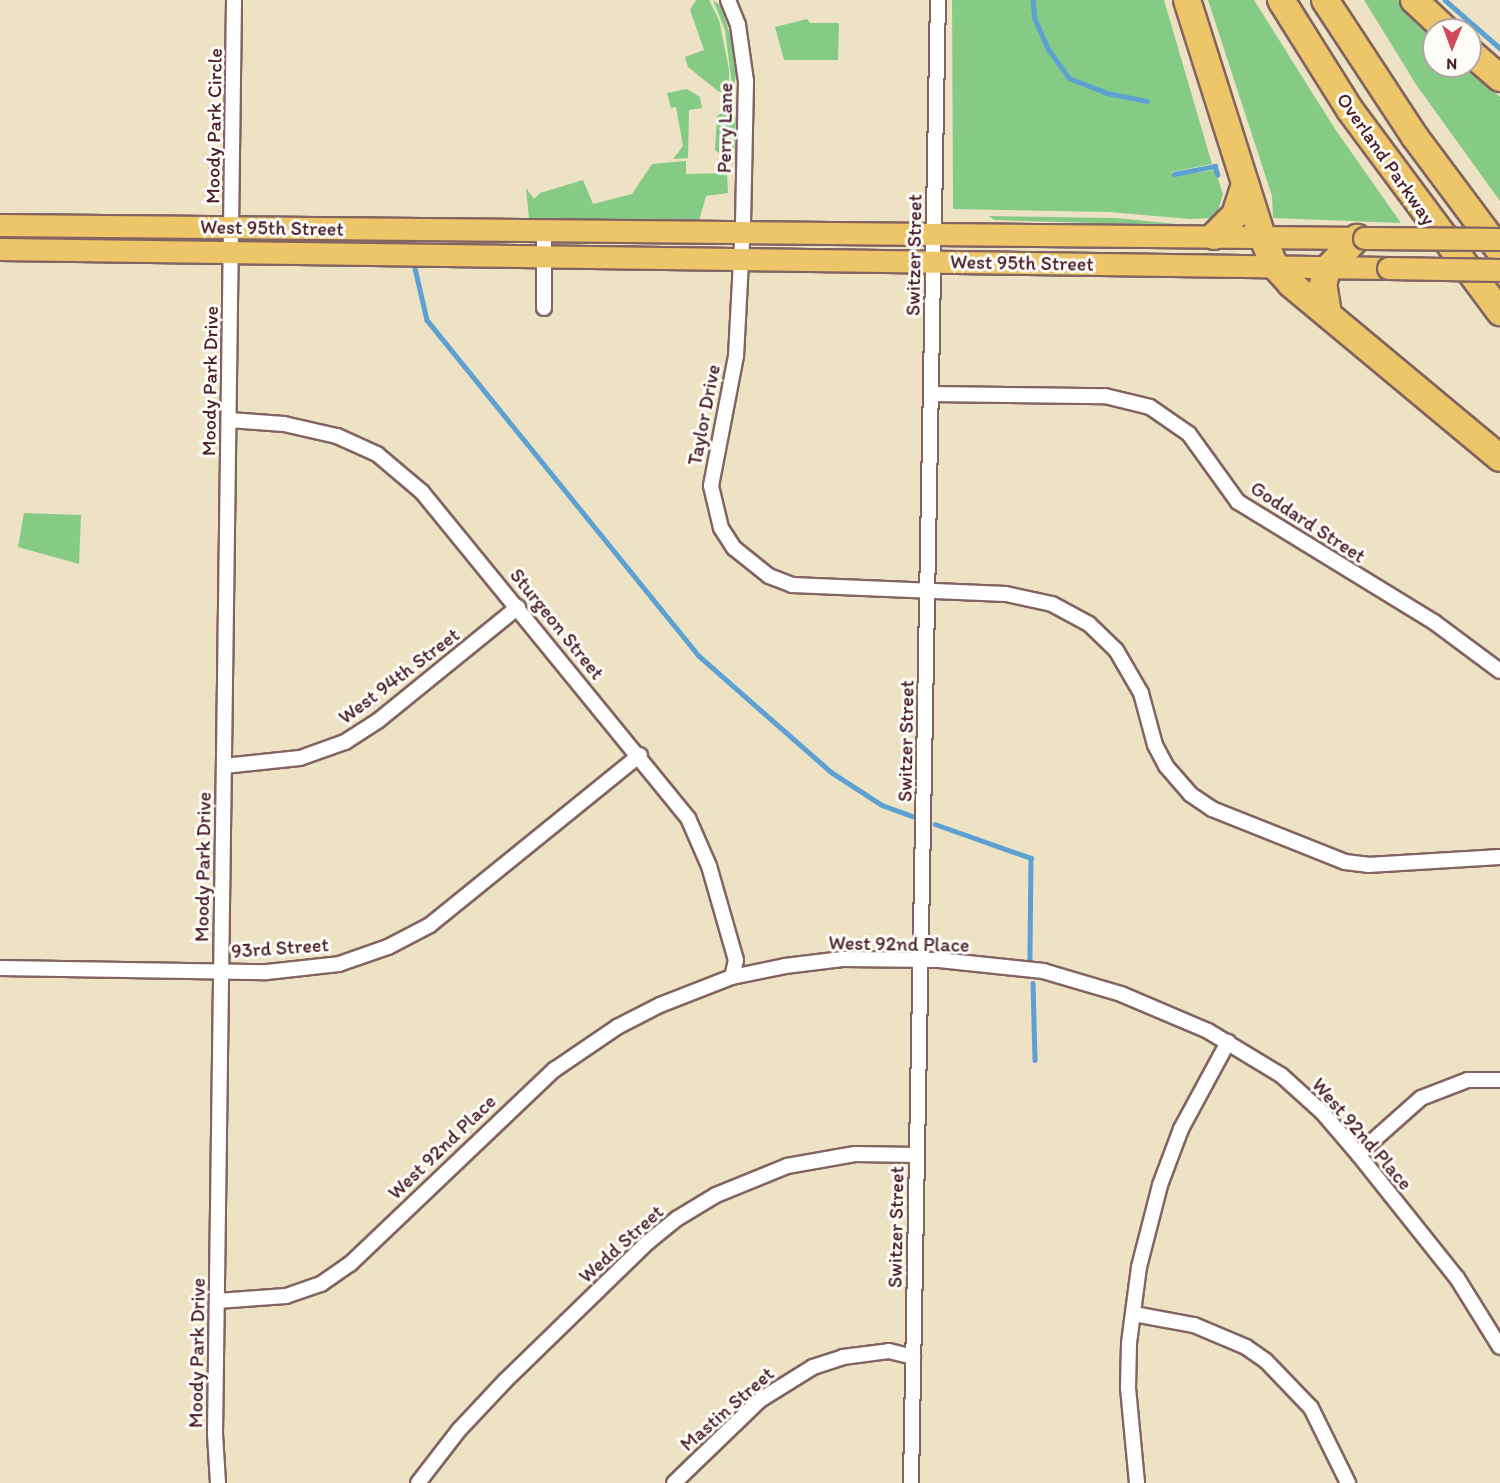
<!DOCTYPE html>
<html>
<head>
<meta charset="utf-8">
<style>
  body { margin:0 }
  #map { position:relative; width:1500px; height:1483px; overflow:hidden; background:#ede3c4; font-family:Itim,sans-serif }
  div>[style] { position:absolute }
  .green>* { inset:0; background:#85cb86 }
  .stream>* { height:4.5px; margin:-2.25px; padding:0 2.25px; transform-origin:2.25px; border-radius:2.25px; background:#5ca1d1 }
  .roads { filter:drop-shadow(2px 0 #836461) drop-shadow(-2px 0 #836461) drop-shadow(0 2px #836461) drop-shadow(0 -2px #836461) }
  .minor>* { height:14px; margin:-7px; padding:0 7px; transform-origin:7px; border-radius:7px; background:#fff }
  .primary>* { height:21px; margin:-10.5px; padding:0 10.5px; transform-origin:10.5px; border-radius:10.5px; background:#ecc669 }
  .motorway>* { height:26px; margin:-13px; padding:0 13px; transform-origin:13px; border-radius:13px; background:#ecc669 }
  .bridges { filter:drop-shadow(2px 0 #836461) drop-shadow(-2px 0 #836461) drop-shadow(0 2px #836461) drop-shadow(0 -2px #836461) }
  .primary-bridge>* { height:21px; margin:-10.5px; padding:0 10.5px; transform-origin:10.5px; border-radius:10.5px; background:#ecc669 }
  span { translate:-50% -50%; white-space:nowrap; text-align:center; line-height:1.15; -webkit-text-stroke:6px #fdfcf7; paint-order:stroke }
  .street-label { font-size:20px; color:#4a1f2b }
  .north { position:absolute; left:1422px; top:18px; width:60px; height:60px; box-sizing:border-box; background:#fdfcf7; border:2px solid #b5a4a5; border-radius:50%; rotate:181deg; font-size:16px; font-weight:700; line-height:24px; text-align:center; color:#4a1f2b }
  .north::after { content:''; display:block; margin:auto; width:21px; height:27px; background:#d1495b; clip-path:polygon(50% 0,100% 100%,50% 72%,0 100%) }
</style>
</head>
<body>
<div id="map">
  <div class="green">
    <div style="clip-path:polygon(696px 0,709px 0,719px 20px,729px 69px,729px 94px,718px 91px,688px 67px,685px 57px,704px 50px,690px 10px)"></div>
    <div style="clip-path:polygon(713px 0,721px 6px,731px 38px,736px 74px,733px 93px,725px 30px)"></div>
    <div style="clip-path:polygon(952px 0,1164px 0,1212px 164px,1171px 172px,1174px 176px,1215px 170px,1223px 194px,1218px 211px,1212px 218px,1190px 219px,1109px 212px,953px 209px)"></div>
    <div style="clip-path:polygon(1208px 0,1254px 0,1335px 129px,1401px 223px,1273px 218px,1272px 196px)"></div>
    <div style="clip-path:polygon(1364px 0,1400px 0,1434px 37px,1434px 66px,1465px 66px,1500px 97px,1500px 201px,1417px 86px)"></div>
    <div style="clip-path:polygon(807px 19px,810px 23px,839px 23px,838px 60px,784px 60px,775px 27px)"></div>
    <div style="clip-path:polygon(687px 89px,700px 97px,702px 108px,689px 110px,688px 158px,673px 159px,683px 146px,676px 107px,671px 108px,667px 93px)"></div>
    <div style="clip-path:polygon(725px 111px,731px 111px,736px 118px,734px 153px,725px 158px,715px 150px,717px 116px)"></div>
    <div style="clip-path:polygon(686px 161px,686px 174px,727px 173px,728px 193px,706px 196px,699px 221px,529px 219px,526px 188px,534px 199px,540px 193px,583px 180px,593px 204px,632px 194px,652px 164px)"></div>
    <div style="clip-path:polygon(989px 216px,1116px 218px,1197px 226px,994px 220px)"></div>
    <div style="clip-path:polygon(24px 513px,81px 515px,79px 564px,18px 547px)"></div>
  </div>
  <div class="stream">
    <div style="left:1033px;top:0;width:19px;rotate:84deg"></div>
    <div style="left:1035px;top:19px;width:34px;rotate:66deg"></div>
    <div style="left:1049px;top:50px;width:34px;rotate:54deg"></div>
    <div style="left:1069px;top:78px;width:41px;rotate:21.5deg"></div>
    <div style="left:1107px;top:93px;width:41px;rotate:11.3deg"></div>
    <div style="left:1445px;top:0;width:73px;rotate:41.1deg"></div>
    <div style="left:1174px;top:174px;width:42px;rotate:-11deg"></div>
    <div style="left:1215px;top:166px;width:9px;rotate:72deg"></div>
    <div style="left:415px;top:268px;width:53px;rotate:77deg"></div>
    <div style="left:427px;top:320px;width:431px;rotate:51deg"></div>
    <div style="left:698px;top:655px;width:177px;rotate:41.3deg"></div>
    <div style="left:831px;top:772px;width:61px;rotate:32.9deg"></div>
    <div style="left:882px;top:805px;width:32px;rotate:20deg"></div>
    <div style="left:935px;top:824px;width:102px;rotate:19.5deg"></div>
    <div style="left:1031px;top:858px;width:104px;rotate:90.6deg"></div>
    <div style="left:1033px;top:983px;width:77px;rotate:88.5deg"></div>
  </div>
  <div class="roads">
    <div class="minor">
      <div style="left:728px;top:0;width:27px;rotate:68deg"></div>
      <div style="left:738px;top:25px;width:57px;rotate:81.9deg"></div>
      <div style="left:746px;top:81px;width:142px;rotate:91.2deg"></div>
      <div style="left:743px;top:223px;width:133px;rotate:93deg"></div>
      <div style="left:736px;top:356px;width:132px;rotate:100.9deg"></div>
      <div style="left:711px;top:486px;width:43px;rotate:76.6deg"></div>
      <div style="left:721px;top:528px;width:24px;rotate:57deg"></div>
      <div style="left:734px;top:548px;width:45px;rotate:38.7deg"></div>
      <div style="left:769px;top:576px;width:25px;rotate:21deg"></div>
      <div style="left:792px;top:585px;width:214px;rotate:2.4deg"></div>
      <div style="left:1006px;top:594px;width:47px;rotate:12.3deg"></div>
      <div style="left:1052px;top:604px;width:42px;rotate:28.4deg"></div>
      <div style="left:1089px;top:624px;width:37px;rotate:44deg"></div>
      <div style="left:1116px;top:650px;width:50px;rotate:59.8deg"></div>
      <div style="left:1141px;top:693px;width:54px;rotate:74.9deg"></div>
      <div style="left:1155px;top:745px;width:24px;rotate:62deg"></div>
      <div style="left:1166px;top:766px;width:37px;rotate:49deg"></div>
      <div style="left:1190px;top:794px;width:27px;rotate:34deg"></div>
      <div style="left:1212px;top:809px;width:143px;rotate:21.7deg"></div>
      <div style="left:1345px;top:862px;width:23px;rotate:7deg"></div>
      <div style="left:1368px;top:865px;width:132px;rotate:-3.5deg"></div>
      <div style="left:544px;top:308px;width:76px;rotate:-90deg"></div>
      <div style="left:931px;top:394px;width:174px;rotate:0.7deg"></div>
      <div style="left:1105px;top:396px;width:46px;rotate:13.7deg"></div>
      <div style="left:1150px;top:407px;width:47px;rotate:34.7deg"></div>
      <div style="left:1189px;top:434px;width:84px;rotate:54.2deg"></div>
      <div style="left:1238px;top:502px;width:230px;rotate:31.5deg"></div>
      <div style="left:1434px;top:622px;width:82px;rotate:36.6deg"></div>
      <div style="left:229px;top:420px;width:55px;rotate:4.2deg"></div>
      <div style="left:284px;top:424px;width:54px;rotate:12.8deg"></div>
      <div style="left:337px;top:436px;width:44px;rotate:24.2deg"></div>
      <div style="left:377px;top:454px;width:59px;rotate:40.2deg"></div>
      <div style="left:422px;top:492px;width:421px;rotate:50.8deg"></div>
      <div style="left:688px;top:818px;width:52px;rotate:66.4deg"></div>
      <div style="left:709px;top:866px;width:98px;rotate:74deg"></div>
      <div style="left:736px;top:960px;width:17px;rotate:103deg"></div>
      <div style="left:224px;top:766px;width:76px;rotate:-6deg"></div>
      <div style="left:300px;top:758px;width:48px;rotate:-19.6deg"></div>
      <div style="left:345px;top:742px;width:40px;rotate:-32.9deg"></div>
      <div style="left:379px;top:720px;width:179px;rotate:-39.1deg"></div>
      <div style="left:0;top:968px;width:267px;rotate:0.9deg"></div>
      <div style="left:267px;top:972px;width:72px;rotate:-6.3deg"></div>
      <div style="left:339px;top:964px;width:52px;rotate:-19.1deg"></div>
      <div style="left:388px;top:947px;width:47px;rotate:-27.6deg"></div>
      <div style="left:430px;top:925px;width:270px;rotate:-39deg"></div>
      <div style="left:1358px;top:1154px;width:84px;rotate:-41.6deg"></div>
      <div style="left:1421px;top:1098px;width:50px;rotate:-21deg"></div>
      <div style="left:1468px;top:1080px;width:32px"></div>
      <div style="left:217px;top:1301px;width:69px;rotate:-4.1deg"></div>
      <div style="left:286px;top:1296px;width:37px;rotate:-19deg"></div>
      <div style="left:321px;top:1284px;width:35px;rotate:-35deg"></div>
      <div style="left:350px;top:1264px;width:282px;rotate:-43.6deg"></div>
      <div style="left:554px;top:1070px;width:76px;rotate:-34.3deg"></div>
      <div style="left:617px;top:1027px;width:48px;rotate:-27.1deg"></div>
      <div style="left:660px;top:1005px;width:77px;rotate:-21.3deg"></div>
      <div style="left:732px;top:977px;width:54px;rotate:-11.7deg"></div>
      <div style="left:785px;top:966px;width:58px;rotate:-6.9deg"></div>
      <div style="left:843px;top:959px;width:96px;rotate:0.6deg"></div>
      <div style="left:939px;top:960px;width:105px;rotate:6deg"></div>
      <div style="left:1043px;top:971px;width:81px;rotate:16.4deg"></div>
      <div style="left:1121px;top:994px;width:95px;rotate:23deg"></div>
      <div style="left:1208px;top:1031px;width:85px;rotate:31.1deg"></div>
      <div style="left:1281px;top:1075px;width:55px;rotate:42.1deg"></div>
      <div style="left:1322px;top:1112px;width:55px;rotate:49.4deg"></div>
      <div style="left:1358px;top:1154px;width:159px;rotate:51.4deg"></div>
      <div style="left:1457px;top:1278px;width:81px;rotate:58.1deg"></div>
      <div style="left:1134px;top:1314px;width:61px;rotate:10.4deg"></div>
      <div style="left:1194px;top:1325px;width:56px;rotate:22.9deg"></div>
      <div style="left:1246px;top:1347px;width:24px;rotate:35deg"></div>
      <div style="left:1266px;top:1361px;width:65px;rotate:46.2deg"></div>
      <div style="left:1311px;top:1408px;width:84px;rotate:63.7deg"></div>
      <div style="left:218px;top:1483px;width:49px;rotate:-93.5deg"></div>
      <div style="left:215px;top:1434px;width:1434px;rotate:-89.24deg"></div>
      <div style="left:418px;top:1483px;width:67px;rotate:-52.3deg"></div>
      <div style="left:459px;top:1430px;width:67px;rotate:-46.8deg"></div>
      <div style="left:505px;top:1381px;width:199px;rotate:-44.2deg"></div>
      <div style="left:648px;top:1242px;width:38px;rotate:-39deg"></div>
      <div style="left:678px;top:1218px;width:44px;rotate:-31.2deg"></div>
      <div style="left:716px;top:1195px;width:77px;rotate:-22.2deg"></div>
      <div style="left:787px;top:1166px;width:69px;rotate:-10deg"></div>
      <div style="left:855px;top:1154px;width:62px;rotate:0.9deg"></div>
      <div style="left:674px;top:1483px;width:120px;rotate:-44deg"></div>
      <div style="left:760px;top:1400px;width:62px;rotate:-31.9deg"></div>
      <div style="left:813px;top:1367px;width:32px;rotate:-18deg"></div>
      <div style="left:843px;top:1357px;width:46px;rotate:-7.4deg"></div>
      <div style="left:889px;top:1351px;width:25px;rotate:14deg"></div>
      <div style="left:911px;top:1483px;width:1483px;rotate:-88.96deg"></div>
      <div style="left:1137px;top:1483px;width:95px;rotate:-95.4deg"></div>
      <div style="left:1128px;top:1388px;width:45px;rotate:-88.7deg"></div>
      <div style="left:1129px;top:1343px;width:77px;rotate:-82.5deg"></div>
      <div style="left:1139px;top:1267px;width:85px;rotate:-75.6deg"></div>
      <div style="left:1160px;top:1185px;width:60px;rotate:-69.4deg"></div>
      <div style="left:1181px;top:1129px;width:99px;rotate:-61.6deg"></div>
    </div>
    <div class="primary">
      <div style="left:0;top:225px;width:1364px;rotate:0.55deg"></div>
      <div style="left:0;top:249px;width:1388px;rotate:0.78deg"></div>
    </div>
    <div class="motorway">
      <div style="left:1187px;top:0;width:248px;rotate:72.4deg"></div>
      <div style="left:1262px;top:236px;width:33px;rotate:67deg"></div>
      <div style="left:1275px;top:266px;width:24px;rotate:48deg"></div>
      <div style="left:1291px;top:284px;width:272px;rotate:39.8deg"></div>
      <div style="left:1281px;top:0;width:130px;rotate:57.9deg"></div>
      <div style="left:1350px;top:110px;width:252px;rotate:53.4deg"></div>
      <div style="left:1325px;top:0;width:164px;rotate:56.7deg"></div>
      <div style="left:1415px;top:137px;width:142px;rotate:53.3deg"></div>
      <div style="left:1414px;top:0;width:44px;rotate:43.2deg"></div>
      <div style="left:1470px;top:52px;width:40px;rotate:41deg"></div>
      <div style="left:1214px;top:236px;width:30px;rotate:-45deg"></div>
      <div style="left:1235px;top:215px;width:33px;rotate:-72deg"></div>
      <div style="left:1328px;top:314px;width:30px;rotate:-99deg"></div>
      <div style="left:1323px;top:284px;width:17px;rotate:-73deg"></div>
      <div style="left:1328px;top:268px;width:42px;rotate:-46deg"></div>
    </div>
  </div>
  <div class="bridges">
    <div class="primary-bridge">
      <div style="left:1364px;top:238px;width:136px;rotate:0.4deg"></div>
      <div style="left:1388px;top:268px;width:112px;rotate:1deg"></div>
    </div>
  </div>
  <div class="street-label">
    <span style="left:214px;top:126px;rotate:-89deg">Moody Park Circle</span>
    <span style="left:725px;top:128px;rotate:-89deg">Perry Lane</span>
    <span style="left:1386px;top:159px;rotate:55deg">Overland Parkway</span>
    <span style="left:272px;top:228px;rotate:1deg">West 95th Street</span>
    <span style="left:914px;top:255px;rotate:-89deg">Switzer Street</span>
    <span style="left:1022px;top:263px;rotate:1deg">West 95th Street</span>
    <span style="left:210px;top:381px;rotate:-89deg">Moody Park Drive</span>
    <span style="left:704px;top:415px;rotate:-79deg">Taylor Drive</span>
    <span style="left:1308px;top:522px;rotate:33deg">Goddard Street</span>
    <span style="left:557px;top:624px;rotate:51deg">Sturgeon Street</span>
    <span style="left:399px;top:676px;rotate:-37deg">West 94th Street</span>
    <span style="left:906px;top:741px;rotate:-89deg">Switzer Street</span>
    <span style="left:203px;top:867px;rotate:-89deg">Moody Park Drive</span>
    <span style="left:899px;top:944px;rotate:1deg">West 92nd Place</span>
    <span style="left:280px;top:948px;rotate:-4deg">93rd Street</span>
    <span style="left:1362px;top:1134px;rotate:49deg">West 92nd Place</span>
    <span style="left:442px;top:1147px;rotate:-44deg">West 92nd Place</span>
    <span style="left:896px;top:1227px;rotate:-89deg">Switzer Street</span>
    <span style="left:621px;top:1244px;rotate:-42deg">Wedd Street</span>
    <span style="left:197px;top:1353px;rotate:-89deg">Moody Park Drive</span>
    <span style="left:727px;top:1409px;rotate:-41deg">Mastin Street</span>
  </div>
  <div class="north">N</div>
</div>
</body>
</html>
